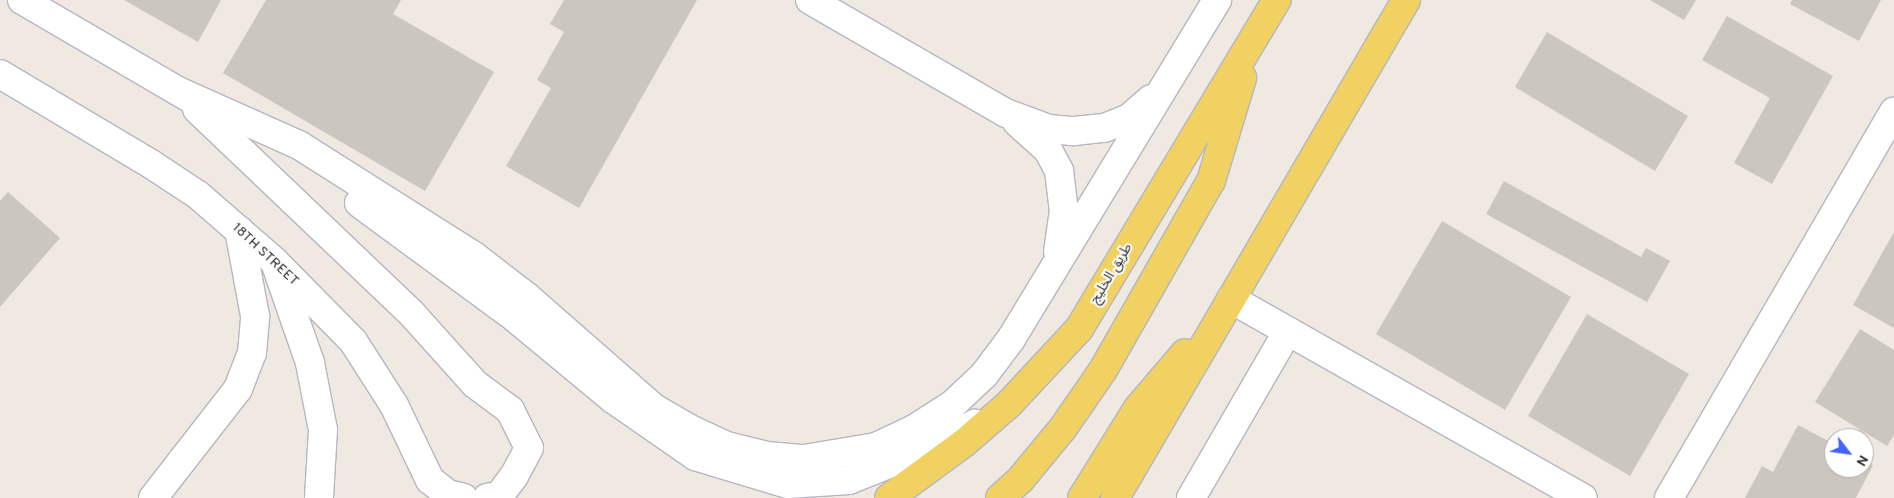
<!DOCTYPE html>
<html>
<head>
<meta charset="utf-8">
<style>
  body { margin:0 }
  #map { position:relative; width:1894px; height:498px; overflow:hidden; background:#efe9e1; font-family:Overpass,"Noto Sans Arabic",sans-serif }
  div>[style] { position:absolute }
  .building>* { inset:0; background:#cbc7bf }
  .roads { filter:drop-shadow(1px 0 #b4b7c1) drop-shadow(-1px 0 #b4b7c1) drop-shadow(0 1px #b4b7c1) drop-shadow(0 -1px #b4b7c1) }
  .minor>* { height:28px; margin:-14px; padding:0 14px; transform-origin:14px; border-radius:14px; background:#fff }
  .major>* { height:28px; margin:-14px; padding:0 14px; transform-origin:14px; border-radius:14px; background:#f2d163 }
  span { translate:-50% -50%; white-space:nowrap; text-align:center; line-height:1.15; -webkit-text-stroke:4px #fff; paint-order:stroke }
  .street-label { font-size:14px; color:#2e2e2e }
  .north { position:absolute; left:1824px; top:428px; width:50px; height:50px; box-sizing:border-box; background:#fff; border:1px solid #ababab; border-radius:50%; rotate:120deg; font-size:14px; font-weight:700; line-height:20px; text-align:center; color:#2e2e2e }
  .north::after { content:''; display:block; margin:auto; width:18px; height:22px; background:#4264fb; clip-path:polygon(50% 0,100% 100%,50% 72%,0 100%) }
</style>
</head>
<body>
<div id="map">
  <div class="building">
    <div style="clip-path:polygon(124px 0,221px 0,198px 42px)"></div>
    <div style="clip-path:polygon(266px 0,401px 0,393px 14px,494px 72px,425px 191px,223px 73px)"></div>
    <div style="clip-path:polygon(564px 0,697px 0,579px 208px,506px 166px,551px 88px,537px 80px,564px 32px,550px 24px)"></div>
    <div style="clip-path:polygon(1650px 0,1696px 0,1684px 20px)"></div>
    <div style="clip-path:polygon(1792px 0,1881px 0,1859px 41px,1790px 4px)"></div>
    <div style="clip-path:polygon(1727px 16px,1833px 76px,1772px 184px,1734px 163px,1770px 98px,1702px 60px)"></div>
    <div style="clip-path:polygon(1547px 32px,1688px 116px,1655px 171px,1515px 87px)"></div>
    <div style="clip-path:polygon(1504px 181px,1641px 257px,1646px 248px,1670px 261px,1647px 302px,1486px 214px)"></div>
    <div style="clip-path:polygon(8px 192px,60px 238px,0 307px,0 201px)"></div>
    <div style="clip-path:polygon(1442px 221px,1571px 297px,1505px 410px,1376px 334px)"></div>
    <div style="clip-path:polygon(1894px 232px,1894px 328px,1853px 305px)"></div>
    <div style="clip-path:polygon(1587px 314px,1689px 374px,1630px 476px,1528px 416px)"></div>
    <div style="clip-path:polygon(1860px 329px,1894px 350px,1894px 435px,1887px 446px,1815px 402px)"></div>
    <div style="clip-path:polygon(1798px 425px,1834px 444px,1834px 468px,1864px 468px,1864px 460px,1873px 465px,1856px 498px,1745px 498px,1762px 466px,1773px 472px)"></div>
  </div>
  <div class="roads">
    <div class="minor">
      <div style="left:22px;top:0;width:198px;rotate:30.3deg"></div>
      <div style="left:810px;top:0;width:226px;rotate:30deg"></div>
      <div style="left:1006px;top:113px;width:46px;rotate:20.4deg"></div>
      <div style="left:1049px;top:129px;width:25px;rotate:5deg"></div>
      <div style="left:1074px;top:131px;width:30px;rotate:-6deg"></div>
      <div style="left:1104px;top:128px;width:26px;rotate:-21deg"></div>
      <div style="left:1128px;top:119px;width:30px;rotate:-41deg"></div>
      <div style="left:0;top:74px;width:176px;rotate:30.8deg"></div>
      <div style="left:151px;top:164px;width:56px;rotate:33.4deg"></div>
      <div style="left:198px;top:195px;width:102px;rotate:41deg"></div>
      <div style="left:275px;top:262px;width:111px;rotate:45.4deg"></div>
      <div style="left:353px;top:341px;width:76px;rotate:57.4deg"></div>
      <div style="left:394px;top:405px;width:83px;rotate:64.4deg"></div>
      <div style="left:430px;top:480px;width:23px;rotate:38deg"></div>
      <div style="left:448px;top:494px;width:16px;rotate:14deg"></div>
      <div style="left:178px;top:91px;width:133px;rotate:24.1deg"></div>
      <div style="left:299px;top:145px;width:207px;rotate:32.4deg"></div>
      <div style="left:474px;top:256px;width:66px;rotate:37.6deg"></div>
      <div style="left:526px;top:296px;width:170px;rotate:41.2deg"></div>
      <div style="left:654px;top:408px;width:44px;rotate:30.1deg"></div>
      <div style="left:692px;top:430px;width:38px;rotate:25deg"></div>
      <div style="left:727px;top:446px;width:41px;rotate:14deg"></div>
      <div style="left:767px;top:456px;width:37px;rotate:5deg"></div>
      <div style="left:804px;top:459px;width:73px;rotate:-9.5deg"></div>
      <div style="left:876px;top:447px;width:42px;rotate:-25.3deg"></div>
      <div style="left:914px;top:429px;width:45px;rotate:-32.3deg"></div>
      <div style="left:952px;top:405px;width:44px;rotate:-43.2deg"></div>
      <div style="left:984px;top:375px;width:45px;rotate:-53.1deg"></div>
      <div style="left:1011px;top:339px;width:397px;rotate:-58.7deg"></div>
      <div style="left:197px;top:109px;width:297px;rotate:43.6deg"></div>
      <div style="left:412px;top:314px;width:94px;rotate:48deg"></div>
      <div style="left:475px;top:384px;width:44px;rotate:36.6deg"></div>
      <div style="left:510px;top:410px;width:42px;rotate:63.4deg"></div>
      <div style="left:529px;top:448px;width:32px;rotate:118deg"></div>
      <div style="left:514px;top:476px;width:25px;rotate:127deg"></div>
      <div style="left:499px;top:496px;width:12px;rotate:171deg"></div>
      <div style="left:1017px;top:122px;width:42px;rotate:42.1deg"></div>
      <div style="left:1048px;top:150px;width:24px;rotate:62deg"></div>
      <div style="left:1059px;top:171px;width:39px;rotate:83deg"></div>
      <div style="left:1064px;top:210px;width:42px;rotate:98.1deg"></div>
      <div style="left:359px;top:203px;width:186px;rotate:36.3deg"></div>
      <div style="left:509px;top:313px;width:135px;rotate:39.6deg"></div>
      <div style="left:613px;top:399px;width:100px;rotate:34.8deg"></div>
      <div style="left:695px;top:456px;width:97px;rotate:16.8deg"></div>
      <div style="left:788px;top:484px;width:61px;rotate:-3.8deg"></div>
      <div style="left:849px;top:480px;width:99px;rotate:-21.9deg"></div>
      <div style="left:941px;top:443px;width:39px;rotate:-30deg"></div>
      <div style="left:277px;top:268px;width:101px;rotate:70.8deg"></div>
      <div style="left:310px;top:363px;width:68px;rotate:79deg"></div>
      <div style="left:323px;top:430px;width:68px;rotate:93.4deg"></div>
      <div style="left:1231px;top:299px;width:404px;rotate:29.5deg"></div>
      <div style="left:153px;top:498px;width:138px;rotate:-52.1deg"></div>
      <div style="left:238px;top:389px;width:39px;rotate:-69deg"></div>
      <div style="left:252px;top:353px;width:37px;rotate:-85deg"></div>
      <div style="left:255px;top:316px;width:87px;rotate:-100.5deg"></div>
      <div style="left:1191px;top:498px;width:193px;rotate:-59.9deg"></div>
      <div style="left:1669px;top:498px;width:447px;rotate:-59.8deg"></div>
    </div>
    <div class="major">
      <div style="left:889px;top:498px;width:93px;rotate:-36.3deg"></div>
      <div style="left:964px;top:443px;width:60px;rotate:-40.9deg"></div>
      <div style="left:1009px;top:404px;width:103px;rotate:-47deg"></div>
      <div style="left:1079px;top:329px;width:384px;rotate:-59deg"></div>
      <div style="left:1000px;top:498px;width:27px;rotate:-42deg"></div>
      <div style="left:1020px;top:480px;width:67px;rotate:-50.4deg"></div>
      <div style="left:1063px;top:428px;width:70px;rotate:-55.4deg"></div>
      <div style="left:1103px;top:370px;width:218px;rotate:-60.3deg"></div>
      <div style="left:1211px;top:181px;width:108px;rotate:-73.2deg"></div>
      <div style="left:1082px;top:498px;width:106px;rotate:-58.1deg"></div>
      <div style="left:1138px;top:408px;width:72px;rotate:-49.5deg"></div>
      <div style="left:1115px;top:498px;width:577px;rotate:-59.7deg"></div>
    </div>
  </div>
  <div class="street-label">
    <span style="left:265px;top:255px;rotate:43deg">18TH STREET</span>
    <span style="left:1112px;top:274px;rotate:-59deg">طريق الخليج</span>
  </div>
  <div class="north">N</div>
</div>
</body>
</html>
